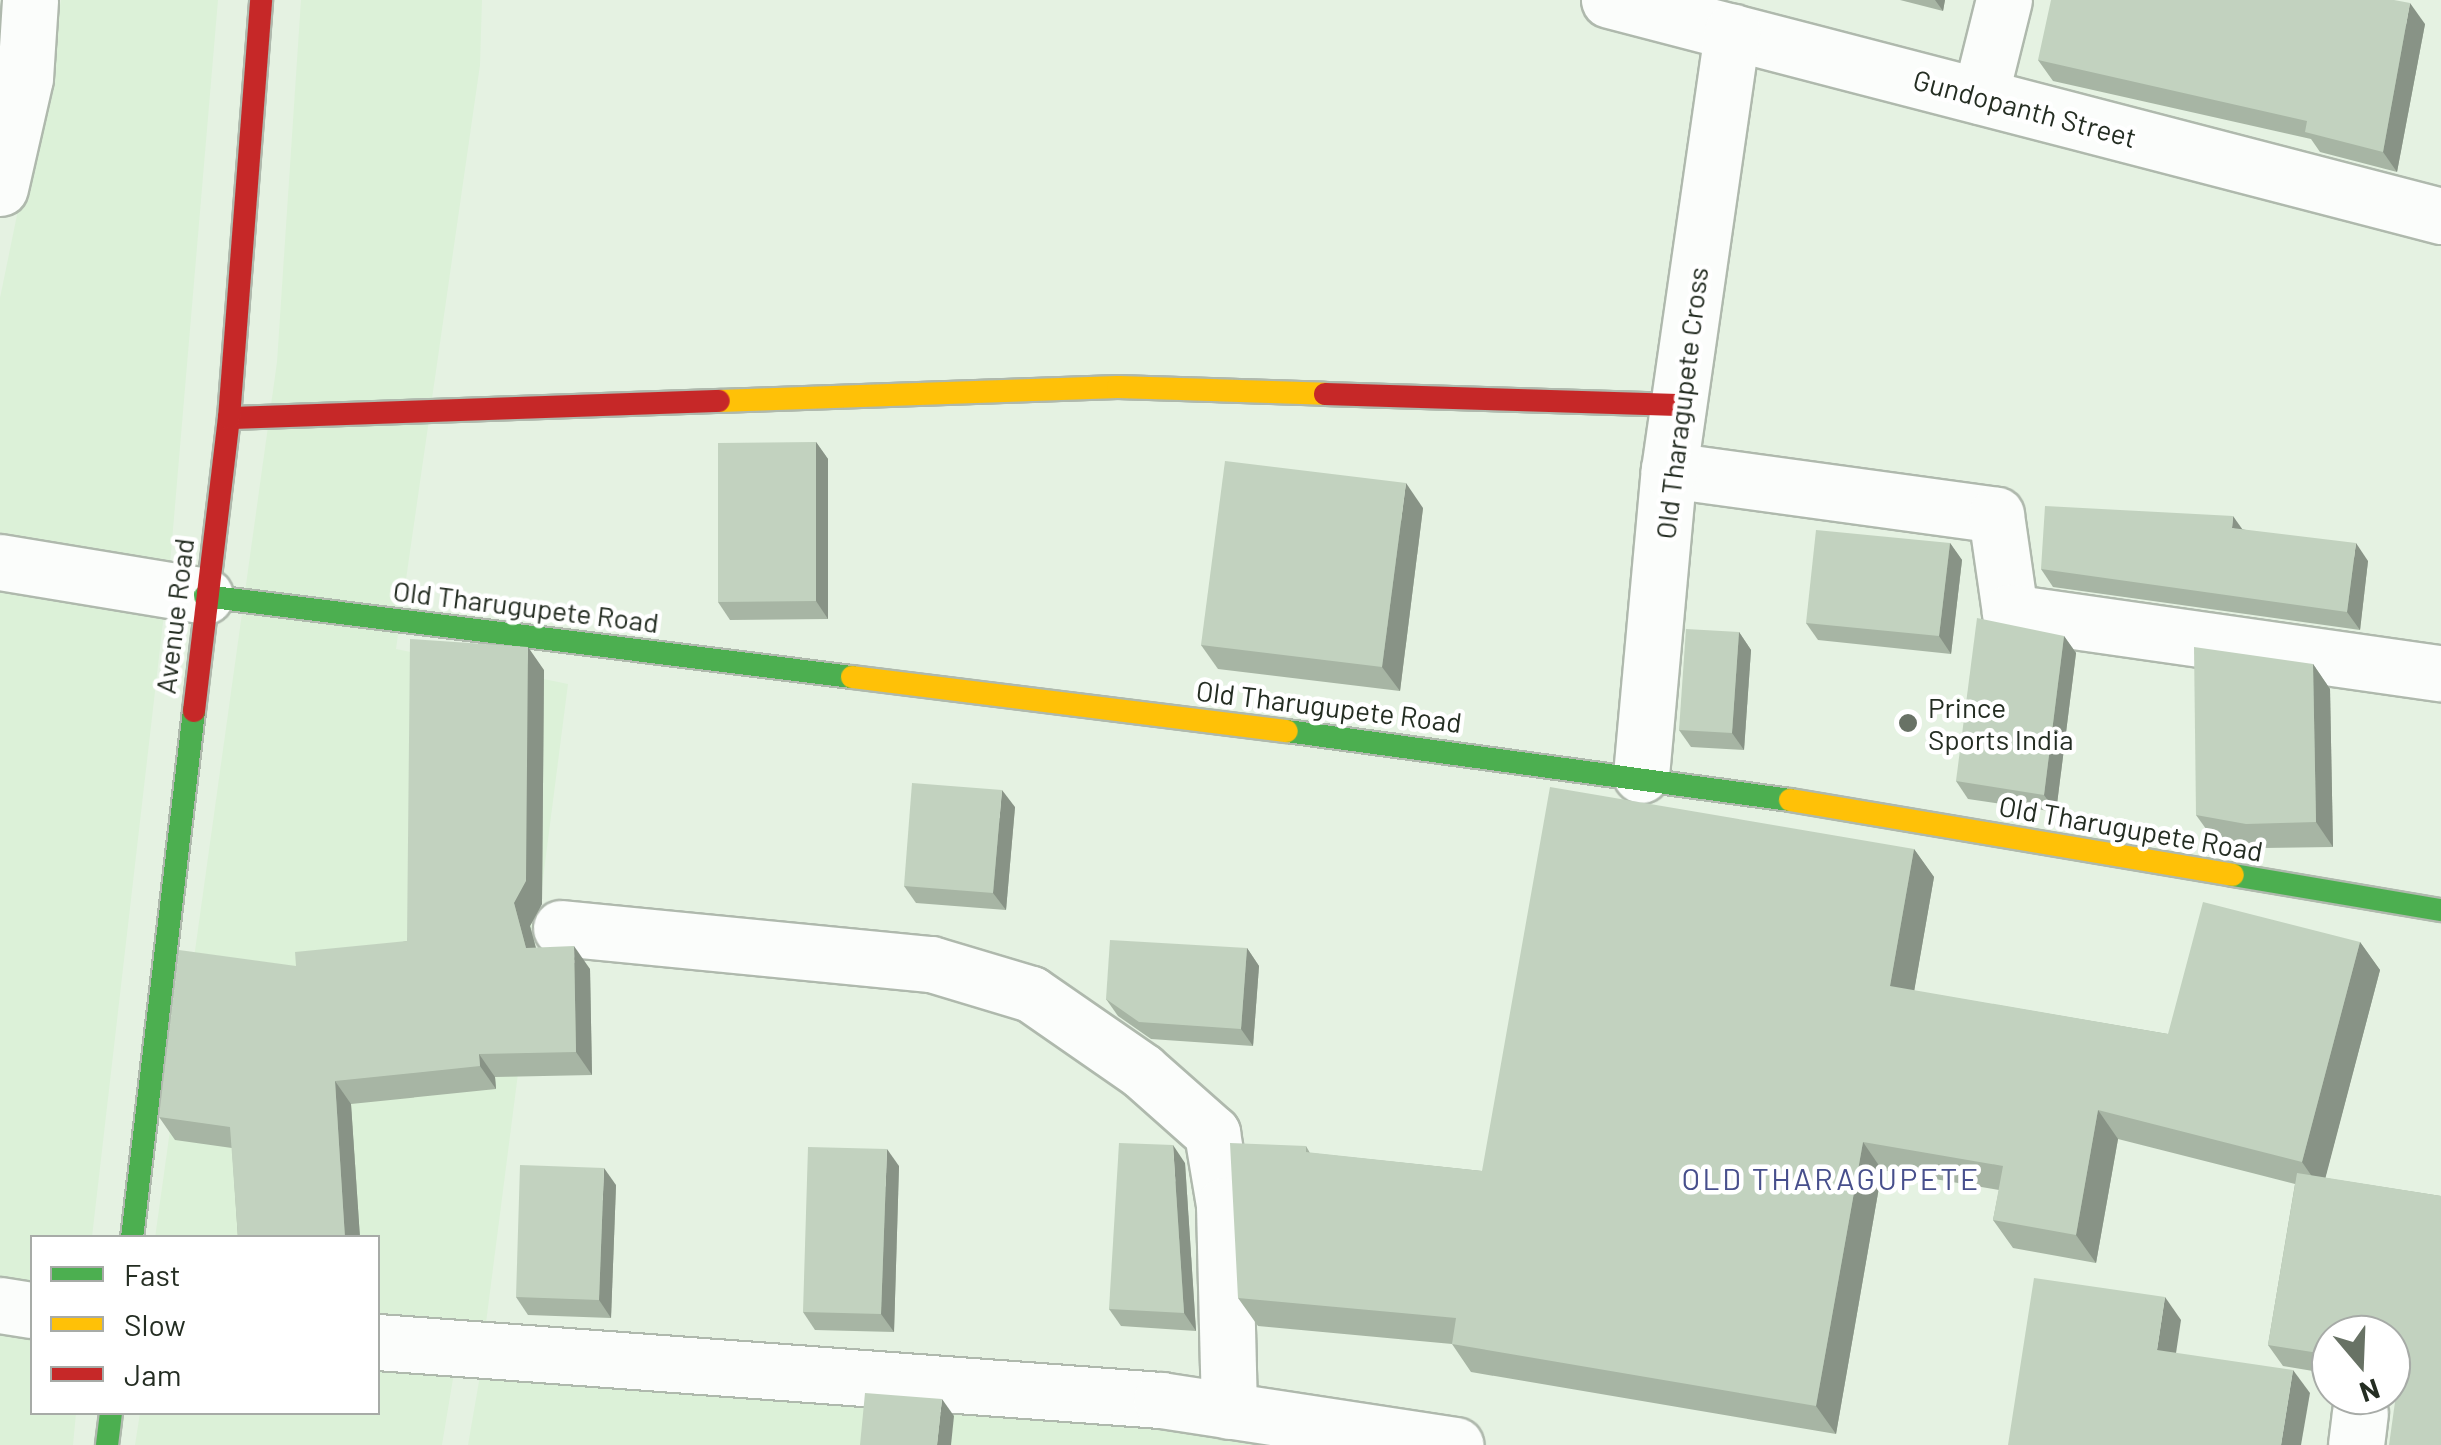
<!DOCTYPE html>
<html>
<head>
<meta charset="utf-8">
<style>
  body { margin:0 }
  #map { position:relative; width:2441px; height:1445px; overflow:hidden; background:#e5f2e2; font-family:Barlow,sans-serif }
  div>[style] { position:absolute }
  .built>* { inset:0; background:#dcf1d8 }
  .roads { filter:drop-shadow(2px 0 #afb9ad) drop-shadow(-2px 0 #afb9ad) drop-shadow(0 2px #afb9ad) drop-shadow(0 -2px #afb9ad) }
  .street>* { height:55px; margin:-27.5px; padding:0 27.5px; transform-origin:27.5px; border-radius:27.5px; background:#fbfdfb }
  .fast>* { height:22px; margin:-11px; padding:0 11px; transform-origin:11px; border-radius:11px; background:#4caf50 }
  .slow>* { height:22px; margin:-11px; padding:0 11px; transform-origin:11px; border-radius:11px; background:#ffc107 }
  .jam>* { height:22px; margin:-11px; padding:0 11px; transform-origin:11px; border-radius:11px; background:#c62828 }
  .wall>* { inset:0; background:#a7b5a4 }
  .shaded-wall>* { inset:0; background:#889386 }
  .building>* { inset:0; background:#c2d2bf }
  .dots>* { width:28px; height:28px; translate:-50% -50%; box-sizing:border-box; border:5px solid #fff; border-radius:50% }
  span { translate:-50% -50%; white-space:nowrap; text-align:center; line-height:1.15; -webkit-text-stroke:9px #fff; paint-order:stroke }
  .street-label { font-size:28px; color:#242d22 }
  .poi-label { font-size:28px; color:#242d22 }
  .left { translate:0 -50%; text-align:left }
  .neighbourhood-label { font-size:30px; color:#474f8c; letter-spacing:2.5px }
  .legend { position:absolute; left:30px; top:1235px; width:350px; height:180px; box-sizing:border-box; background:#fff; border:2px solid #a7aba7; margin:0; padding:12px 18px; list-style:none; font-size:30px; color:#242d22 }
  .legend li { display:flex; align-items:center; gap:20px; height:50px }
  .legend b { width:50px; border:2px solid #a7aba7 }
  .north { position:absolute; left:2311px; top:1315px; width:100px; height:100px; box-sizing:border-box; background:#fff; border:2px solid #a7aba7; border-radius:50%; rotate:161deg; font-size:28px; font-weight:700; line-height:40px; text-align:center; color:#242d22 }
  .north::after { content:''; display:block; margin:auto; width:35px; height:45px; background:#687265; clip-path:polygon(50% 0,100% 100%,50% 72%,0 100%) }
</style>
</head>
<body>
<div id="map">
  <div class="built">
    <div style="clip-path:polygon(61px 0,218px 0,171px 553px,92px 1237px,32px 1238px,32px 1295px,0 1289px,0 298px)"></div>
    <div style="clip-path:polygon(301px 0,482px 0,480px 65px,396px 649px,568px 684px,486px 1323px,378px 1315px,378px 1238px,155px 1238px,277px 362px)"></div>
    <div style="clip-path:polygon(0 1329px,32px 1335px,32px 1412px,76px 1413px,73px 1445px,0 1445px)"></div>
    <div style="clip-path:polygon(378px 1360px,455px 1367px,442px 1445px,135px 1445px,140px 1413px,378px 1412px)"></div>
    <div style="clip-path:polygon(482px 1364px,1209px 1427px,1332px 1445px,468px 1445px)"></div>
  </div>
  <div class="roads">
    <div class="street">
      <div style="left:1609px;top:0;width:860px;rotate:14.55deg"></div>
      <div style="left:1980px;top:96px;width:99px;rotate:-76deg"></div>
      <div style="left:0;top:188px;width:113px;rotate:-77.2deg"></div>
      <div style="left:25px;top:78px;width:78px;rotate:-86.3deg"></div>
      <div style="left:1669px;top:470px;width:330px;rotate:7.8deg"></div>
      <div style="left:1996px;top:515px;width:98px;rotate:81.8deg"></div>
      <div style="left:2010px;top:612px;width:435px;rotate:8.1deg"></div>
      <div style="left:0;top:562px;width:208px;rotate:9.4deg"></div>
      <div style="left:1641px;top:775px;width:306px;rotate:-84.8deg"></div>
      <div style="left:1669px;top:470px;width:443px;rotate:-81.8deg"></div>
      <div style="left:561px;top:928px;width:372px;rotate:5.6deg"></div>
      <div style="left:931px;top:964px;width:104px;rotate:16.7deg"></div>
      <div style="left:1031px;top:994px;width:135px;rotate:34.7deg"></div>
      <div style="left:1142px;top:1071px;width:94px;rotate:41.5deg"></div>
      <div style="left:1212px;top:1133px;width:73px;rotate:80.5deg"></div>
      <div style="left:1224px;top:1205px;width:206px;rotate:88.6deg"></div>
      <div style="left:0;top:1305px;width:32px;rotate:9deg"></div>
      <div style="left:378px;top:1342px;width:785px;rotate:4.24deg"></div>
      <div style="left:1161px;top:1400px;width:298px;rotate:8.7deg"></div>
      <div style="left:2356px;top:1445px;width:32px;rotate:-83deg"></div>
    </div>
    <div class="fast">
      <div style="left:205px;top:596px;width:652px;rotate:7.14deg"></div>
      <div style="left:1287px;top:731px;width:508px;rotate:7.81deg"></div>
      <div style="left:2233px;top:875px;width:211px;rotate:9.6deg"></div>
      <div style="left:132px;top:1238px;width:531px;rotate:-83.29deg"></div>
      <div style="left:107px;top:1445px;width:33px;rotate:-83deg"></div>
    </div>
    <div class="slow">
      <div style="left:719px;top:401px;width:399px;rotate:-2deg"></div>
      <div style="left:1118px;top:387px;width:207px;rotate:1.9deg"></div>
      <div style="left:852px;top:677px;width:438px;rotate:7.1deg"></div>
      <div style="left:1790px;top:800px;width:449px;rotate:9.6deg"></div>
    </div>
    <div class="jam">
      <div style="left:1325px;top:394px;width:353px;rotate:1.8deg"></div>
      <div style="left:229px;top:418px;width:490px;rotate:-2deg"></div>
      <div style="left:194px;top:711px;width:295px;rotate:-83.2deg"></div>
      <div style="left:229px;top:418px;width:419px;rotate:-85.6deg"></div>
    </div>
  </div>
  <div class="wall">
    <div style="clip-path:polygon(1900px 0,1945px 0,1943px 11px)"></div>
    <div style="clip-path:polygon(2425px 24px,2397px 172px,2320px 152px,2311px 139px,2053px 81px,2038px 60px)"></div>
    <div style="clip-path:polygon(816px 442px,828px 459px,828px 619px,730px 620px,718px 602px)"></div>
    <div style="clip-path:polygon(1423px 508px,1400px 691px,1218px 669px,1201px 645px)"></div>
    <div style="clip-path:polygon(2242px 529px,2368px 561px,2360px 630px,2053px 587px,2041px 569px)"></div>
    <div style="clip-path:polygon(1950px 543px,1962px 560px,1951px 654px,1818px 640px,1806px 623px)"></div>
    <div style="clip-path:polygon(1739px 632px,1751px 650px,1744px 750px,1691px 747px,1679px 730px)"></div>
    <div style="clip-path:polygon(2064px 636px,2076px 653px,2056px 812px,1968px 799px,1956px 781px)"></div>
    <div style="clip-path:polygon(2313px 664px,2330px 689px,2333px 847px,2263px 848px,2214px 840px,2196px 815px)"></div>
    <div style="clip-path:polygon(544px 670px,542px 904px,530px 926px,536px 948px,590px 969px,592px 1075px,495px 1077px,496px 1089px,351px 1104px,360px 1238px,238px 1238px,232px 1148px,175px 1140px,159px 1117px,296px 966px,407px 941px)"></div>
    <div style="clip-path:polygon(1015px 807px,1006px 910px,916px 903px,904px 886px)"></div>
    <div style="clip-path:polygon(1914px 849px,1934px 877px,1914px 991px,2168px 1034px,2360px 942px,2380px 970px,2325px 1178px,2441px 1196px,2397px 1384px,2391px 1383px,2391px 1335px,2331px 1335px,2331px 1374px,2283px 1366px,2268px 1345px,2295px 1184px,2118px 1139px,2096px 1263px,2013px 1248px,1993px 1220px,1999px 1190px,1882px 1170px,1836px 1434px,1471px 1372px,1452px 1344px,1258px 1326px,1238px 1298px,1306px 1146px,1310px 1153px,1482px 1171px)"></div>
    <div style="clip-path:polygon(1247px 948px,1259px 966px,1253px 1046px,1151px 1039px,1118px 1016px,1106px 999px)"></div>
    <div style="clip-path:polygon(1185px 1163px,1196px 1331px,1121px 1326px,1109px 1309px)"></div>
    <div style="clip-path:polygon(899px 1166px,894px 1332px,815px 1330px,803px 1312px)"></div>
    <div style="clip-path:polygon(616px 1185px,611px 1318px,528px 1315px,516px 1297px)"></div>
  </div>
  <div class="shaded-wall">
    <div style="clip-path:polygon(1935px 0,1945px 0,1943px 11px)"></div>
    <div style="clip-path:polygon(2410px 3px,2425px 24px,2397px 172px,2383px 152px)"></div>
    <div style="clip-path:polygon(816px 442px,828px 459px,828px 619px,816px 601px)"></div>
    <div style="clip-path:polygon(1406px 483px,1423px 508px,1400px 691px,1382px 667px)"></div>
    <div style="clip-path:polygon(2233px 516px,2245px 533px,2232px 528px)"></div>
    <div style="clip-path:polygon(1950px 543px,1962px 560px,1951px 654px,1939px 636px)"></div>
    <div style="clip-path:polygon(2356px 543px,2368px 561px,2360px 630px,2347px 612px)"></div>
    <div style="clip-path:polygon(1739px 632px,1751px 650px,1744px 750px,1732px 733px)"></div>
    <div style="clip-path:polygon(2064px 636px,2076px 653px,2056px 812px,2044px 795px)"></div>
    <div style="clip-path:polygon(528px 647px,544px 670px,542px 904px,530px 926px,542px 971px,526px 948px,514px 903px)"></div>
    <div style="clip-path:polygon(2313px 664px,2330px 689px,2333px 847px,2316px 822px)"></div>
    <div style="clip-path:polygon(1002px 790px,1015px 807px,1006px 910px,993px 893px)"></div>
    <div style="clip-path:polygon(1914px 849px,1934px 877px,1910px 1015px,1890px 986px)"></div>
    <div style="clip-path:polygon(2360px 942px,2380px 970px,2322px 1191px,2302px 1162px)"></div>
    <div style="clip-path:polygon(574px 946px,590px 969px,592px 1075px,576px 1052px)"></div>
    <div style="clip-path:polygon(1247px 948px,1259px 966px,1253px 1046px,1241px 1029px)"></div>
    <div style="clip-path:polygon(479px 1054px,495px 1077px,496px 1089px,480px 1066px)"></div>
    <div style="clip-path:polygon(335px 1081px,351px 1104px,360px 1238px,345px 1238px)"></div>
    <div style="clip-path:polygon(2098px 1110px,2118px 1139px,2096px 1263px,2076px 1235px)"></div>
    <div style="clip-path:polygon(1863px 1142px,1882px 1170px,1836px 1434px,1816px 1406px)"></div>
    <div style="clip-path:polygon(1173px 1145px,1185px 1163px,1196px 1331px,1184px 1313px)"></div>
    <div style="clip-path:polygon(887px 1149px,899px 1166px,894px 1332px,881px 1314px)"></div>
    <div style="clip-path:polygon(604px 1168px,616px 1185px,611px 1318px,599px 1300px)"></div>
    <div style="clip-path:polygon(2165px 1297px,2181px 1320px,2173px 1373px,2157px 1350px)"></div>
    <div style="clip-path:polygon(2293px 1370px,2310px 1393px,2301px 1445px,2281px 1445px)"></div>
    <div style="clip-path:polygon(942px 1399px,954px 1416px,951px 1445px,937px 1445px)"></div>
  </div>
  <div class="building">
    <div style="clip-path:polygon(2051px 0,2394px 0,2410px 3px,2383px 152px,2305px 132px,2307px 121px,2038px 60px)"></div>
    <div style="clip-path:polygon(816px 442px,816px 601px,718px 602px,718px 443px)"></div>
    <div style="clip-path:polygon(1225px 461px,1406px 483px,1382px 667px,1201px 645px)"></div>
    <div style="clip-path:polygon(2045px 506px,2233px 516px,2232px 528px,2356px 543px,2347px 612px,2041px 569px)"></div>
    <div style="clip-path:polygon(1816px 530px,1950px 543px,1939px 636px,1806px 623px)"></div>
    <div style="clip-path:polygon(1977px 618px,2064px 636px,2044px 795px,1956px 781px)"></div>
    <div style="clip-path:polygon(1686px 629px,1739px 632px,1732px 733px,1679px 730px)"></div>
    <div style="clip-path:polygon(410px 639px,528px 647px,526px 881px,514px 903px,526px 948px,574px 946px,576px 1052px,479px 1054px,480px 1066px,335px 1081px,345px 1238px,238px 1238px,230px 1127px,159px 1117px,179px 950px,296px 966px,295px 952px,407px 941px)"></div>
    <div style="clip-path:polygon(2194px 647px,2313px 664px,2316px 822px,2246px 824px,2196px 815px)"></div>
    <div style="clip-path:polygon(912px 783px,1002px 790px,993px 893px,904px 886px)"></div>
    <div style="clip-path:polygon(1550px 787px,1914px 849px,1890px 986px,2168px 1034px,2203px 902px,2360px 942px,2302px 1162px,2098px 1110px,2076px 1235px,1993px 1220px,2003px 1166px,1863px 1142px,1816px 1406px,1452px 1344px,1456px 1318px,1238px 1298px,1230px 1143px,1306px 1146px,1306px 1152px,1482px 1171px)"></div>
    <div style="clip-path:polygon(1110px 940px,1247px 948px,1241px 1029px,1139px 1022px,1106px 999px)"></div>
    <div style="clip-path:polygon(1119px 1143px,1173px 1145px,1184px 1313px,1109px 1309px)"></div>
    <div style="clip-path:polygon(808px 1147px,887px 1149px,881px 1314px,803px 1312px)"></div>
    <div style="clip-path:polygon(520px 1165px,604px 1168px,599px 1300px,516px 1297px)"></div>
    <div style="clip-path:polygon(2297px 1173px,2441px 1196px,2441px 1445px,2389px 1445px,2400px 1366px,2391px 1365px,2391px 1335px,2331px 1335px,2331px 1355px,2268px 1345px)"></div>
    <div style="clip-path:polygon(2034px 1278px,2165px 1297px,2157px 1350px,2293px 1370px,2281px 1445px,2008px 1445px)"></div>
    <div style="clip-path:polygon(865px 1393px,942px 1399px,937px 1445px,860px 1445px)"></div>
  </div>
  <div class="dots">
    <div style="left:1908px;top:723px;background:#687265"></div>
  </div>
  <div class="street-label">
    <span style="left:2025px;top:108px;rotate:15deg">Gundopanth Street</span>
    <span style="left:1681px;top:403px;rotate:-83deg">Old Tharagupete Cross</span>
    <span style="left:526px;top:606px;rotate:7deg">Old Tharugupete Road</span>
    <span style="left:174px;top:616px;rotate:-83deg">Avenue Road</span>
    <span style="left:1329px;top:706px;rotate:7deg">Old Tharugupete Road</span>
    <span style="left:2131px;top:828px;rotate:10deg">Old Tharugupete Road</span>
  </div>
  <div class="poi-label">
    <span class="left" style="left:1928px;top:723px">Prince<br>Sports India</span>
  </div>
  <div class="neighbourhood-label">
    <span style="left:1831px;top:1178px">OLD THARAGUPETE</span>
  </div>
  <ul class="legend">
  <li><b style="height:12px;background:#4caf50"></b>Fast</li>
  <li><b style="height:12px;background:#ffc107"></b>Slow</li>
  <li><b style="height:12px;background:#c62828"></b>Jam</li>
  </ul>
  <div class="north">N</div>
</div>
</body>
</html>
